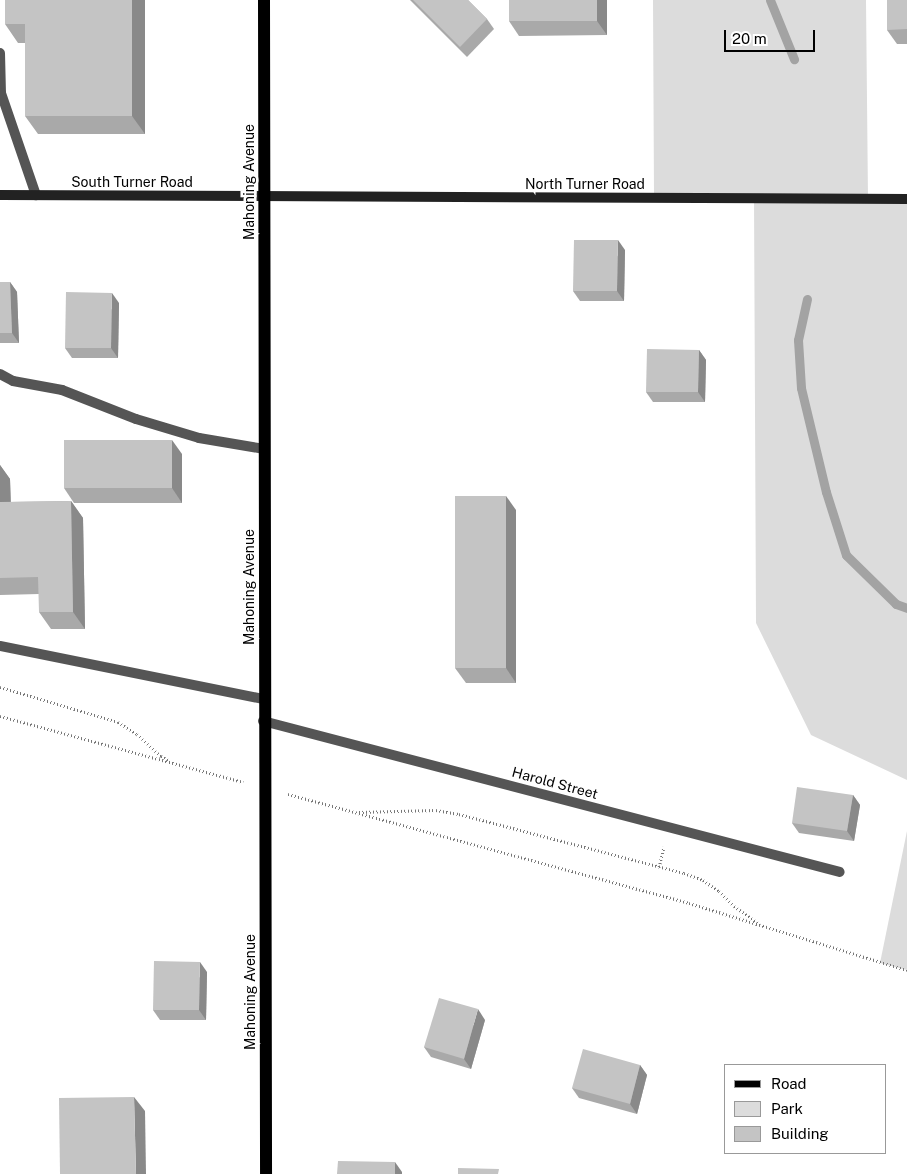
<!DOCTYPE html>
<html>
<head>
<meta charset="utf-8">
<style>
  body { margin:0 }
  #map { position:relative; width:907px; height:1174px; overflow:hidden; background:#fff; font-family:"Public Sans",sans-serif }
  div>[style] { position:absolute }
  .green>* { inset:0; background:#dcdcdc }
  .stream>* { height:9px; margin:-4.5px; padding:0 4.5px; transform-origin:4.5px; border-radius:4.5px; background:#a3a3a3 }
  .path>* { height:3px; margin-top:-1.5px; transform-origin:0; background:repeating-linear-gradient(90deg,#777 0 1px,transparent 0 3.5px) }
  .lane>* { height:10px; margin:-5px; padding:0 5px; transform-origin:5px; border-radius:5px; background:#555 }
  .street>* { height:10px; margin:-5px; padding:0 5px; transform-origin:5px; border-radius:5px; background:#555 }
  .secondary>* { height:10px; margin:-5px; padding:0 5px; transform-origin:5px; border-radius:5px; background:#222 }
  .primary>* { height:12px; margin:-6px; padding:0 6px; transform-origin:6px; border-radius:6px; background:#000 }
  .wall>* { inset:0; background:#a9a9a9 }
  .shaded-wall>* { inset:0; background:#898989 }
  .building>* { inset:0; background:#c4c4c4 }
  span { translate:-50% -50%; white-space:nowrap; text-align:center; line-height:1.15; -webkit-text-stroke:5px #fff; paint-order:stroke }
  .street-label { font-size:14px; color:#000 }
  .legend { position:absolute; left:724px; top:1064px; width:162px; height:90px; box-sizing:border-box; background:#fff; border:1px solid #999; margin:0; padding:6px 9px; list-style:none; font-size:15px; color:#000 }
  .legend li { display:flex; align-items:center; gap:10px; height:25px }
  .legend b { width:25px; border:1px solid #999 }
  .scale { position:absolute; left:724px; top:30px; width:91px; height:22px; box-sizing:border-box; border:2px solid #000; border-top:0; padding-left:6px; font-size:15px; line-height:18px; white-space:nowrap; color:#000; -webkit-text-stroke:4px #fff; paint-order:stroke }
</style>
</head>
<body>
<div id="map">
  <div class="green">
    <div style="clip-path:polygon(653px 0,866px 0,868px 199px,907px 199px,907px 780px,811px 735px,756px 623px,754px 198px,654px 197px)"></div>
    <div style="clip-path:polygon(907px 831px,907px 970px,880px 963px)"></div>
  </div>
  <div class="stream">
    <div style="left:770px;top:0;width:64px;rotate:67.9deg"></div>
    <div style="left:807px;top:299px;width:42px;rotate:102.4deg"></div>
    <div style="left:798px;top:340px;width:48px;rotate:86.4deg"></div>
    <div style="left:801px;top:388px;width:107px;rotate:76.5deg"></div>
    <div style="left:826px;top:492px;width:66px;rotate:72.4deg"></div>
    <div style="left:846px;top:555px;width:70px;rotate:44.4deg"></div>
    <div style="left:896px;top:604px;width:12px;rotate:20deg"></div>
  </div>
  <div class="path">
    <div style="left:0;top:687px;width:123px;rotate:16.5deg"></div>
    <div style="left:118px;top:722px;width:22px;rotate:32deg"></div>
    <div style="left:137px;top:734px;width:33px;rotate:43deg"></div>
    <div style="left:161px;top:756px;width:10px;rotate:29deg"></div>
    <div style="left:0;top:716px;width:252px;rotate:15.2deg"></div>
    <div style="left:288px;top:794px;width:416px;rotate:15.2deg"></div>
    <div style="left:689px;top:903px;width:228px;rotate:17.1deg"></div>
    <div style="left:359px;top:812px;width:77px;rotate:-1.5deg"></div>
    <div style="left:436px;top:810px;width:23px;rotate:10deg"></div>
    <div style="left:459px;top:814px;width:233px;rotate:14.7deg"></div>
    <div style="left:684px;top:873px;width:20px;rotate:20deg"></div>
    <div style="left:703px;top:880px;width:19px;rotate:35deg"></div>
    <div style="left:719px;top:891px;width:21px;rotate:45deg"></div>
    <div style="left:734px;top:906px;width:32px;rotate:35deg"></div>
    <div style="left:659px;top:867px;width:21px;rotate:-76deg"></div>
  </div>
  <div class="lane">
    <div style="left:0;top:53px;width:40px;rotate:88.6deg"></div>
    <div style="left:1px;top:93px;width:108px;rotate:71.1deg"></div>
    <div style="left:0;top:374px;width:15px;rotate:28deg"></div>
    <div style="left:13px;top:381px;width:50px;rotate:10.4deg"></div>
    <div style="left:62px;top:390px;width:79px;rotate:21.4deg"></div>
    <div style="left:136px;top:419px;width:66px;rotate:16.8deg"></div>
    <div style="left:199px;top:438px;width:66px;rotate:9.6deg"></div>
    <div style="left:0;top:646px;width:268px;rotate:11.4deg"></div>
  </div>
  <div class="street">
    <div style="left:263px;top:721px;width:596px;rotate:14.67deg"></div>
  </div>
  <div class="secondary">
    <div style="left:0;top:195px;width:907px;rotate:0.25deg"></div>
  </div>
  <div class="primary">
    <div style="left:264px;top:0;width:1174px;rotate:89.9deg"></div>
  </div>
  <div class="wall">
    <div style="clip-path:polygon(145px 0,145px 134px,38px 134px,25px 116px,25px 43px,18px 43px,5px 24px)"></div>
    <div style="clip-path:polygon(410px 0,468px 0,487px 19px,494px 29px,467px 57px)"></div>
    <div style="clip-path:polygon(607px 0,607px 35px,519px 36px,509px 21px)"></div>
    <div style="clip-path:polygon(907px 0,907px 44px,897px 44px,887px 30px)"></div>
    <div style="clip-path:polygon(625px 250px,624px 301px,580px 301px,573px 291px)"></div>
    <div style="clip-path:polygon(0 282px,10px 282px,17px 292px,19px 343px,0 343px)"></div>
    <div style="clip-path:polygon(119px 303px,118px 358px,72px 358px,65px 348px)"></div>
    <div style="clip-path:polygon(699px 350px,706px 360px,705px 402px,653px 402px,646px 392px)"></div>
    <div style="clip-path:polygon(182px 454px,182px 503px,74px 503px,64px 488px)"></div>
    <div style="clip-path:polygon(0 465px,10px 479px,11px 502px,71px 501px,83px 518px,85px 629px,51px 629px,39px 612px,39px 594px,0 595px)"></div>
    <div style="clip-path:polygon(516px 510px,516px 683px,466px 683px,455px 668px)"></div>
    <div style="clip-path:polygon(853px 795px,860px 805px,854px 841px,799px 833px,792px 823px)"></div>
    <div style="clip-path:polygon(207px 972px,206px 1020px,160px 1020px,153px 1010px)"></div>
    <div style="clip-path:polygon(485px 1020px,471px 1069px,431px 1057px,424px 1047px)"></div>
    <div style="clip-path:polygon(640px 1065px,647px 1075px,637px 1114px,579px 1098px,572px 1088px)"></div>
  </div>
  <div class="shaded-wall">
    <div style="clip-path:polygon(132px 0,145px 0,145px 134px,132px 116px)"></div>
    <div style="clip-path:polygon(597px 0,607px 0,607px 35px,597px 21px)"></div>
    <div style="clip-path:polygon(618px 240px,625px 250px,624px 301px,617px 291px)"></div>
    <div style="clip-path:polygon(10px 282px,17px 292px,19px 343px,12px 333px)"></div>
    <div style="clip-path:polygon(112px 293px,119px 303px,118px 358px,111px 348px)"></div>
    <div style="clip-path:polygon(699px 350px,706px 360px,705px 402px,698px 392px)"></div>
    <div style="clip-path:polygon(172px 440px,182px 454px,182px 503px,172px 488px)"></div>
    <div style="clip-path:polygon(0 465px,10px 479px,11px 519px,0 503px)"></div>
    <div style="clip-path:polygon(506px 496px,516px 510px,516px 683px,506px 668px)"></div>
    <div style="clip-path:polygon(71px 501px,83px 518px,85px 629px,73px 612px)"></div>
    <div style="clip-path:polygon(853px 795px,860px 805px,854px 841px,847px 831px)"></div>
    <div style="clip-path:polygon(200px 962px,207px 972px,206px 1020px,199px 1010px)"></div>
    <div style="clip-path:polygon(478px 1009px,485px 1020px,471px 1069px,464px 1059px)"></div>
    <div style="clip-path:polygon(640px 1065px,647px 1075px,637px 1114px,630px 1104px)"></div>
    <div style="clip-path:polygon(134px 1097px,145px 1111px,146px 1174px,136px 1174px)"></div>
    <div style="clip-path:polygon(395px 1162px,402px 1172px,402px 1174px,395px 1174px)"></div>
  </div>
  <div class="building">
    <div style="clip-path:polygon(5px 0,132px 0,132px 116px,25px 116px,25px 24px,5px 24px)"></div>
    <div style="clip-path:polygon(413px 0,468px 0,487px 19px,460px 47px)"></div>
    <div style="clip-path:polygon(509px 0,597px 0,597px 21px,509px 21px)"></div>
    <div style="clip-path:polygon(887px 0,907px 0,907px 29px,887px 30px)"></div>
    <div style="clip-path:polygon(574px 240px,618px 240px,617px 291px,573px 291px)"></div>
    <div style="clip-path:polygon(0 282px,10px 282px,12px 333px,0 333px)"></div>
    <div style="clip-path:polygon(66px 292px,112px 293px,111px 348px,65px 348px)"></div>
    <div style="clip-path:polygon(647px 349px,699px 350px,698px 392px,646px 392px)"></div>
    <div style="clip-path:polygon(64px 440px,172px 440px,172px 488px,64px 488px)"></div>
    <div style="clip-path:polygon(455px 496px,506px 496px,506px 668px,455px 668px)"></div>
    <div style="clip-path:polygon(71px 501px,73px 612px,39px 612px,38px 577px,0 578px,0 502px)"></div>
    <div style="clip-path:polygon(797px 787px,853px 795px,847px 831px,792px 823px)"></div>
    <div style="clip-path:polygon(154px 961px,200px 962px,199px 1010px,153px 1010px)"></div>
    <div style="clip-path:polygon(439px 998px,478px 1009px,464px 1059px,424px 1047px)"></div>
    <div style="clip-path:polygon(583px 1049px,640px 1065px,630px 1104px,572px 1088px)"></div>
    <div style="clip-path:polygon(134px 1097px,136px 1174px,60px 1174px,59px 1098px)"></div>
    <div style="clip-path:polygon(338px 1161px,395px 1162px,395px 1174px,337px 1174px)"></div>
    <div style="clip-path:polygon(458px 1168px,499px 1169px,498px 1174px,458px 1174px)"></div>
  </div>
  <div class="street-label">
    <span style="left:132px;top:182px">South Turner Road</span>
    <span style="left:249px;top:182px;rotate:-90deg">Mahoning Avenue</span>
    <span style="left:585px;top:184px">North Turner Road</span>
    <span style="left:249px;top:587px;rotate:-90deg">Mahoning Avenue</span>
    <span style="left:555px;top:783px;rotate:15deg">Harold Street</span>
    <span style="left:250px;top:992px;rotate:-90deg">Mahoning Avenue</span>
  </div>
  <ul class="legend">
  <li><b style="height:6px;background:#000"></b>Road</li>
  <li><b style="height:14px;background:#dcdcdc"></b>Park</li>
  <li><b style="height:14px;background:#c4c4c4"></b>Building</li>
  </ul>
  <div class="scale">20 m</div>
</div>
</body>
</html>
